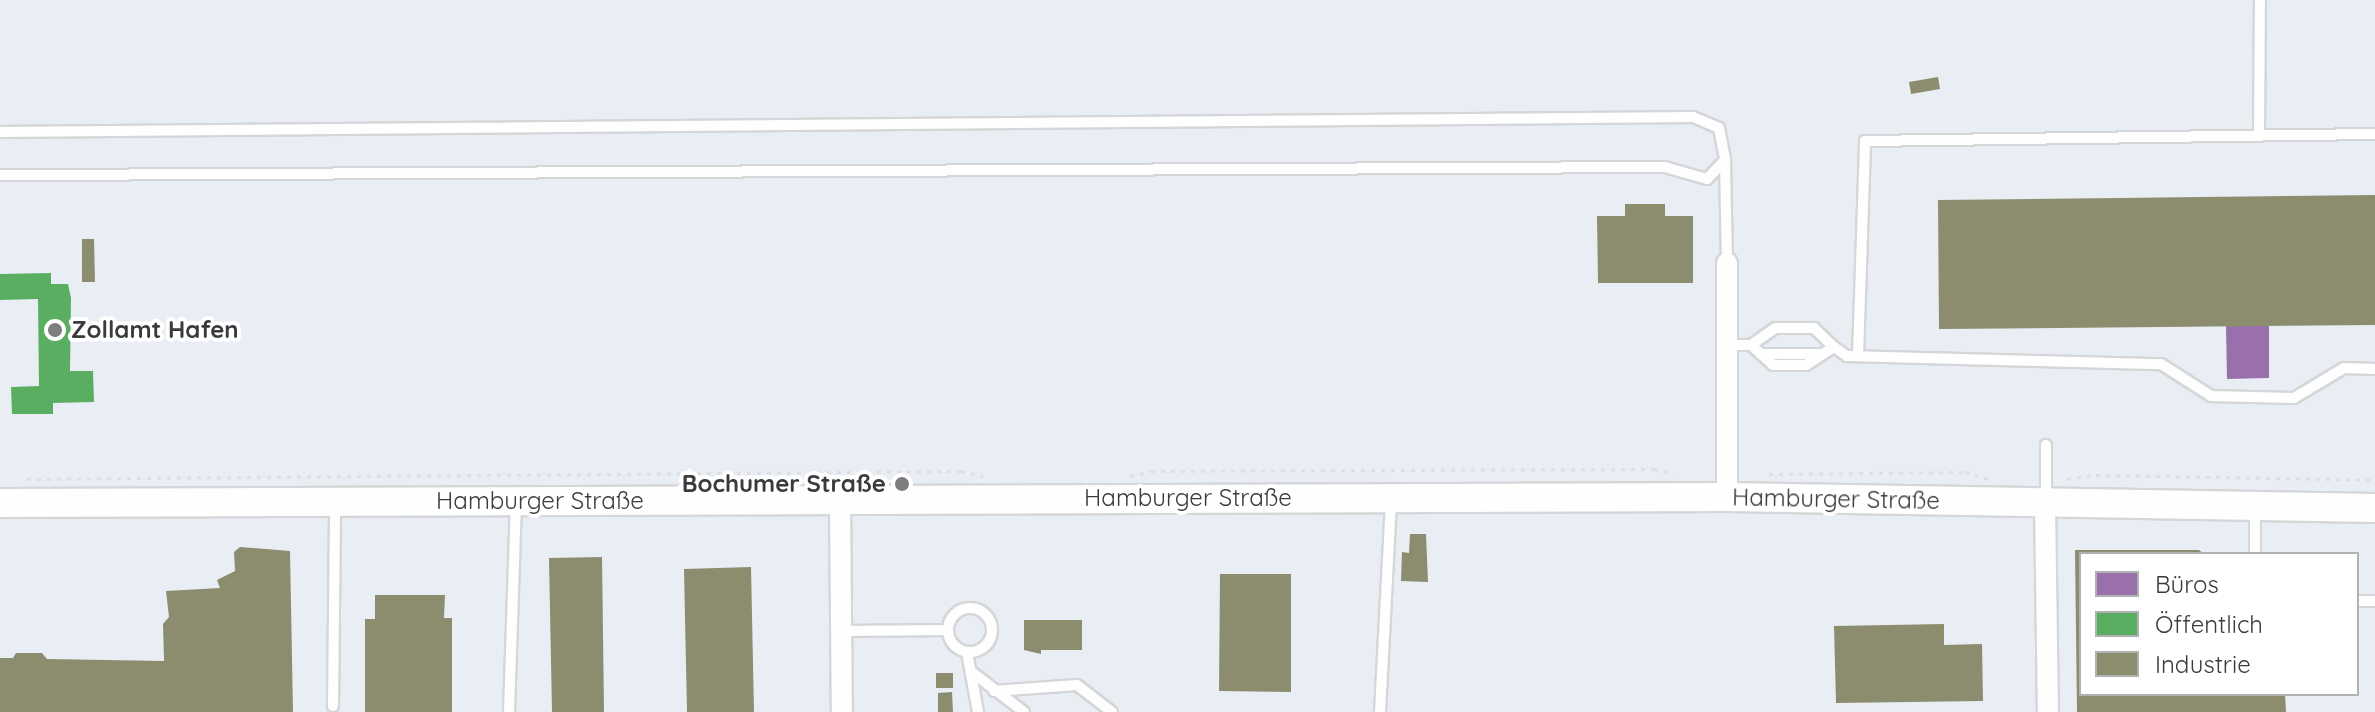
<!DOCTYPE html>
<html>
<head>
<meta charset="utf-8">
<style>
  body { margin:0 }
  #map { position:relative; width:2375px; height:712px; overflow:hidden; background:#f8fafc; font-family:Quicksand,sans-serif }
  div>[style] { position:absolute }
  .built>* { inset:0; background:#e9eef5 }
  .offices>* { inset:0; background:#9970ab }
  .public>* { inset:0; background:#5aae61 }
  .industry>* { inset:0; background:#8c8c6e }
  .path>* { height:3px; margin-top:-1.5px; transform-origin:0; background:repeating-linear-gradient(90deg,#dedfdf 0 4px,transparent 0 10px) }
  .roads { filter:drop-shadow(2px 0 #d5d6d8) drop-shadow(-2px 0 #d5d6d8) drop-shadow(0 2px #d5d6d8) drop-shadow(0 -2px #d5d6d8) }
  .lane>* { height:10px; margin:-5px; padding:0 5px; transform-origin:5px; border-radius:5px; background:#fefeff }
  .lane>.ring { margin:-5px; padding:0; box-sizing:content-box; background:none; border:10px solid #fefeff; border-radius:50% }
  .street>* { height:20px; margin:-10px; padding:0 10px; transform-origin:10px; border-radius:10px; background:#fefeff }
  .secondary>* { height:28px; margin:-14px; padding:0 14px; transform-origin:14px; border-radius:14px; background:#fefeff }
  .dots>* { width:22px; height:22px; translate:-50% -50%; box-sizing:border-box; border:4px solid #fff; border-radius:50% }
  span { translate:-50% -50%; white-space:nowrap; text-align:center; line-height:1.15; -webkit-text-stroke:8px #fff; paint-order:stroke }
  .poi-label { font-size:24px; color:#3a3b3d; font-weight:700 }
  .left { translate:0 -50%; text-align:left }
  .right { translate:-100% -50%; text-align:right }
  .street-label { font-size:24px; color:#3a3b3d }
  .legend { position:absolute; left:2079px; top:552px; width:280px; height:144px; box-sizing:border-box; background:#fff; border:2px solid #b0b1b1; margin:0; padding:10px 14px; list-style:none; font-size:24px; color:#3a3b3d }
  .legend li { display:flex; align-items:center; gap:16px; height:40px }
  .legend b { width:40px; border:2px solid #b0b1b1 }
</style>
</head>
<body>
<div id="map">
  <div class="built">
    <div style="clip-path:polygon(evenodd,0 0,2375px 0,2375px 712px,0 712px,0 0,2081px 554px,2357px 554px,2357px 694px,2081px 694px,2081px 554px)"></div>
  </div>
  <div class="offices">
    <div style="clip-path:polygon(2226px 326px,2269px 326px,2269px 378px,2227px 379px)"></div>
  </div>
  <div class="public">
    <div style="clip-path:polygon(51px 273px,51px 284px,68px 284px,71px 298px,70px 371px,93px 371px,94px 402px,53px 403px,53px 414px,12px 414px,11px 387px,39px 386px,38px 299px,0 300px,0 274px)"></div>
  </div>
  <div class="industry">
    <div style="clip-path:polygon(1938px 77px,1940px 89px,1911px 94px,1909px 82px)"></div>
    <div style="clip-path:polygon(2375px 195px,2375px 325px,1939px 329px,1938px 200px)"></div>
    <div style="clip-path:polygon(1625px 204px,1665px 204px,1665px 216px,1693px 216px,1693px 283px,1598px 283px,1597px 216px,1625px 216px)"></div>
    <div style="clip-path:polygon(82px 239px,94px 239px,95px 282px,82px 282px)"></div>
    <div style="clip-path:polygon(1410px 534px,1426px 534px,1428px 582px,1401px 581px,1402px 552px,1409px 553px)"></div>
    <div style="clip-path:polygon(240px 547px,290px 551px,293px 712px,0 712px,0 658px,13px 658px,16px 653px,42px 653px,47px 659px,164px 661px,163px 624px,169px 617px,166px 591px,220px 588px,217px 580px,235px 571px,234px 552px)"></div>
    <div style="clip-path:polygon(2075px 550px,2199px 550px,2204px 554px,2081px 554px,2081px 694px,2285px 694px,2286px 712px,2077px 712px)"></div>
    <div style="clip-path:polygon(602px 557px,604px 712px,552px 712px,549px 558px)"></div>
    <div style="clip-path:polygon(751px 567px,754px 712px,687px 712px,684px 569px)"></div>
    <div style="clip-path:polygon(1220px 574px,1291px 574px,1291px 692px,1219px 691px)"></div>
    <div style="clip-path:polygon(375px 595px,445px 595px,444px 618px,452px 618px,452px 712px,365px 712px,365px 619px,375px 619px)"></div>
    <div style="clip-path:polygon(1024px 620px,1082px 620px,1082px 650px,1041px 650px,1041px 654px,1024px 650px)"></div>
    <div style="clip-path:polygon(1944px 624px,1944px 645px,1982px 644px,1983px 701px,1836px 703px,1834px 626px)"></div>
    <div style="clip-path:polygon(936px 673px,953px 673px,953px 688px,936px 688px)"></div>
    <div style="clip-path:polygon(952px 692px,953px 712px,938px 712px,938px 693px)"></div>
  </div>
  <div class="path">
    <div style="left:1769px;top:474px;width:196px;rotate:-0.6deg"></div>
    <div style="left:1965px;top:472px;width:24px;rotate:17deg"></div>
    <div style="left:1130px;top:476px;width:22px;rotate:-13deg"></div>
    <div style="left:1151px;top:471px;width:503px;rotate:-0.23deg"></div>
    <div style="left:1654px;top:469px;width:20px;rotate:15deg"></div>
    <div style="left:27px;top:479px;width:934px;rotate:-0.49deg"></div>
    <div style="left:961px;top:471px;width:23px;rotate:13deg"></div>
    <div style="left:2067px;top:479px;width:29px;rotate:-8deg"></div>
    <div style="left:2096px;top:475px;width:279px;rotate:1deg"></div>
  </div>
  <div class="roads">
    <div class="lane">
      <div style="left:0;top:132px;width:1693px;rotate:-0.51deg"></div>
      <div style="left:1693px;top:117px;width:28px;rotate:23deg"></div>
      <div style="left:1719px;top:128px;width:33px;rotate:79deg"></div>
      <div style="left:1725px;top:160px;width:26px;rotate:133deg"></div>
      <div style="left:1707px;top:179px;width:44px;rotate:-164.1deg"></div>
      <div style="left:1665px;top:167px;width:1665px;rotate:179.72deg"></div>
      <div style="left:2259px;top:135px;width:135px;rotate:-89.6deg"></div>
      <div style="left:1725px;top:160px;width:103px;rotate:88.9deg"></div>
      <div style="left:1729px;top:345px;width:22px"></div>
      <div style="left:1751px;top:345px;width:30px;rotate:42deg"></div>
      <div style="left:1773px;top:365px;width:33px"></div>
      <div style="left:1806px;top:365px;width:33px;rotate:-33deg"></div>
      <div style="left:1834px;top:347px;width:16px;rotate:35deg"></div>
      <div style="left:1847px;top:356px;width:314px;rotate:1.5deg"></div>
      <div style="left:2161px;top:364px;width:59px;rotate:32.6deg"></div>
      <div style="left:2211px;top:396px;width:83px;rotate:1.4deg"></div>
      <div style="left:2294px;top:398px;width:58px;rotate:-31deg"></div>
      <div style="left:2344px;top:368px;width:31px;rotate:2deg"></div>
      <div style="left:1751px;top:345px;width:29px;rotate:-35deg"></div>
      <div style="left:1775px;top:328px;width:39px"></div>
      <div style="left:1814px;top:328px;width:28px;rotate:44deg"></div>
      <div style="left:1761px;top:354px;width:62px"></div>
      <div style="left:1858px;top:356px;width:215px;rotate:-88.1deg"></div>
      <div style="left:1865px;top:141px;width:510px;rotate:-0.79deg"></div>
      <div style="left:2046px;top:500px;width:55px;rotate:-90deg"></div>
      <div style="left:2255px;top:554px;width:46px;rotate:-90deg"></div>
      <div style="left:2357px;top:601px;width:18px"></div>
      <div class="ring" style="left:948px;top:608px;width:34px;height:34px"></div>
      <div style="left:842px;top:631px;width:106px;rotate:-0.5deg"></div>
      <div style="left:967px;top:652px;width:61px;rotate:79.6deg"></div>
      <div style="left:973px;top:673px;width:64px;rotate:37.4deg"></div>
      <div style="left:994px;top:691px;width:83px;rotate:-4.1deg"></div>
      <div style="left:1077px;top:685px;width:44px;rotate:37.6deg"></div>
      <div style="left:333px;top:706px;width:202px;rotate:-89.4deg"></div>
      <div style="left:509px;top:712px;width:209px;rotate:-88.1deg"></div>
      <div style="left:1380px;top:712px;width:212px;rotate:-87deg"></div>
    </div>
    <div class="street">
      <div style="left:1727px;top:497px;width:234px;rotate:-90deg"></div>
      <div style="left:840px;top:500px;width:212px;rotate:89.5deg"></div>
      <div style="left:2045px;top:502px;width:210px;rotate:89.2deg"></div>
    </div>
    <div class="secondary">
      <div style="left:0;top:503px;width:1727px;rotate:-0.2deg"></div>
      <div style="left:1727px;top:497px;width:648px;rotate:0.97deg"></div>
    </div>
  </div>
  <div class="dots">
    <div style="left:55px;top:330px;background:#7c7e80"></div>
    <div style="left:902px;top:484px;background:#7c7e80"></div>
  </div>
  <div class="poi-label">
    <span class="left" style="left:71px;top:330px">Zollamt Hafen</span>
    <span class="right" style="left:886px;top:484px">Bochumer Straße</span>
  </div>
  <div class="street-label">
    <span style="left:1188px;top:498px">Hamburger Straße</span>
    <span style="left:1836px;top:499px;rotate:1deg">Hamburger Straße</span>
    <span style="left:540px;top:501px">Hamburger Straße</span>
  </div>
  <ul class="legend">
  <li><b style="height:22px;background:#9970ab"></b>Büros</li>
  <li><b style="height:22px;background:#5aae61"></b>Öffentlich</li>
  <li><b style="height:22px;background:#8c8c6e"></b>Industrie</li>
  </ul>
</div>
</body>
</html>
